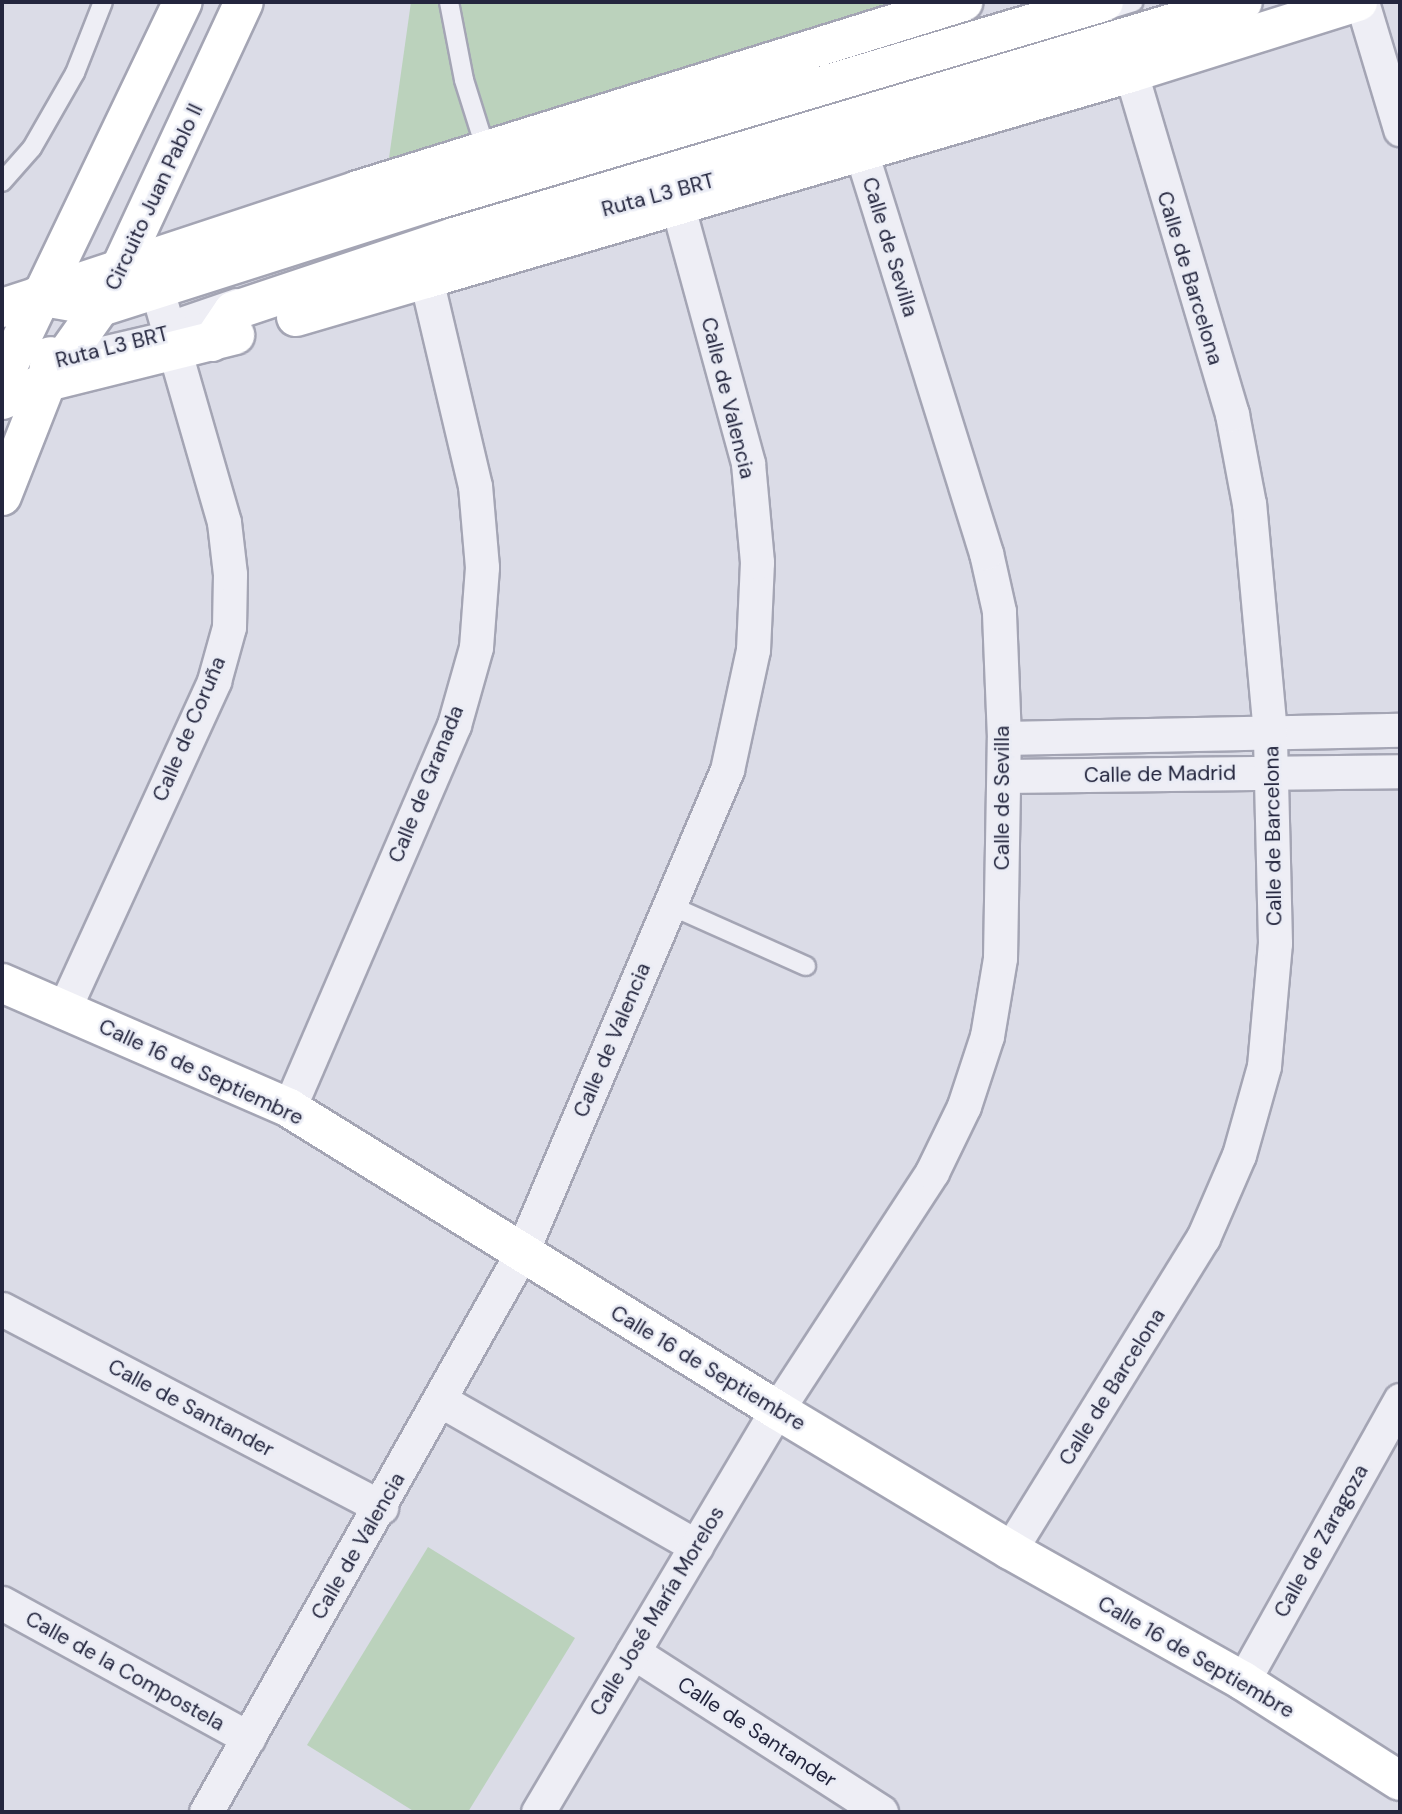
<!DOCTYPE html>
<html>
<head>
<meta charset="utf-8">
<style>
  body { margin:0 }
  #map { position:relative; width:1402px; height:1814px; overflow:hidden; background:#dbdce7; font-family:"DM Sans",sans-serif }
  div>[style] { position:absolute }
  .green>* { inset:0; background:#bbd2bc }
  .roads { filter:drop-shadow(2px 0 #a4a5b4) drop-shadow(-2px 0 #a4a5b4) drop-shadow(0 2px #a4a5b4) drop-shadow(0 -2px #a4a5b4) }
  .service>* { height:18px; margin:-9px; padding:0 9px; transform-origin:9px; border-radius:9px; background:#eeeef5 }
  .minor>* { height:33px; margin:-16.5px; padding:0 16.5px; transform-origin:16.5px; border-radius:16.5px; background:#eeeef5 }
  .secondary>* { height:38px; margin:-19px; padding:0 19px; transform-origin:19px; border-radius:19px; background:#fff }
  .primary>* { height:38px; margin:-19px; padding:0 19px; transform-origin:19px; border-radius:19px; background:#fff }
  span { translate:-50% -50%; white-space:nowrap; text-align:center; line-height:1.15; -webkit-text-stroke:5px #eaecf5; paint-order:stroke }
  .street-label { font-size:21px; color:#24263e }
  .frame { position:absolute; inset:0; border:4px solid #24263e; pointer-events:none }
</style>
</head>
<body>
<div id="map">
  <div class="green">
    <div style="clip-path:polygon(411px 2px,896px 2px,388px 165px)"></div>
    <div style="clip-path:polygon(428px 1547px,575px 1638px,468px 1812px,415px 1812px,307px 1745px)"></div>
  </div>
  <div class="roads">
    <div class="service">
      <div style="left:449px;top:2px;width:79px;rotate:79.1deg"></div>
      <div style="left:464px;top:80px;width:73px;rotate:72.6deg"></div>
      <div style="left:1101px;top:12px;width:34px;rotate:-17deg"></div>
      <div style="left:2px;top:182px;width:45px;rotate:-48.6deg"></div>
      <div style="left:32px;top:148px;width:86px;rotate:-60.2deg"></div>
      <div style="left:75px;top:73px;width:76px;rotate:-68.5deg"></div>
      <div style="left:163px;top:323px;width:77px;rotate:-18.9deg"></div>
      <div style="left:72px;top:353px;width:157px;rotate:-13.2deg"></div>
      <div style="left:669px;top:905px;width:150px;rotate:24deg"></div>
    </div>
    <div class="minor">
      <div style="left:1362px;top:2px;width:133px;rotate:73.3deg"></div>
      <div style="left:1004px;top:738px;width:396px;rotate:-1.2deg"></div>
      <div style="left:1004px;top:776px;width:396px;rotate:-0.7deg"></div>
      <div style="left:64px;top:1009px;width:361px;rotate:-65.4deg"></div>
      <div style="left:214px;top:681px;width:56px;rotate:-74.5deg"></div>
      <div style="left:229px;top:627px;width:53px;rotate:-88.9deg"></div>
      <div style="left:230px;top:574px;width:52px;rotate:-96.6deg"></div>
      <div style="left:224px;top:522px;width:266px;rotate:-106.1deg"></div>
      <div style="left:289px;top:1108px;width:417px;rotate:-66.7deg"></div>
      <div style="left:454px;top:725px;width:81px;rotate:-74.2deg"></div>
      <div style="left:476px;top:647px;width:80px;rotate:-85.7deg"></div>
      <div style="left:482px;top:567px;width:81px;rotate:-94.9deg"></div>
      <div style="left:475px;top:486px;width:213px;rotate:-103.3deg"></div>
      <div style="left:2px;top:1309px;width:428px;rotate:27.6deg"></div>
      <div style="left:440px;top:1400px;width:295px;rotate:29.7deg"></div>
      <div style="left:1010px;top:1550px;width:367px;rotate:-58.3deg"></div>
      <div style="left:1203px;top:1238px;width:90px;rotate:-66.6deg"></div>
      <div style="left:1239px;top:1155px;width:92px;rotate:-74.3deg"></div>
      <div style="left:1264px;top:1066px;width:123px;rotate:-84.9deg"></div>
      <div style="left:1275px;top:943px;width:210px;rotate:-91.4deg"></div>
      <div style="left:1270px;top:733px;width:230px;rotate:-95.2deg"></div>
      <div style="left:1249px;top:504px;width:92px;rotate:-100.7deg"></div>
      <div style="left:1232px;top:414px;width:356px;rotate:-106.5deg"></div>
      <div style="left:2px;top:1603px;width:281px;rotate:28.7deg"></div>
      <div style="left:633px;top:1652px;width:295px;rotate:32.8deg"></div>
      <div style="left:1243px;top:1681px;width:322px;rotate:-60.8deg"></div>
      <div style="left:206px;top:1812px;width:641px;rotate:-60.55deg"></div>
      <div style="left:521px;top:1254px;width:526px;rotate:-66.94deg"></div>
      <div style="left:727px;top:770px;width:123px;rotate:-77.8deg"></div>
      <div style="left:753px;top:650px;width:88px;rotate:-87.4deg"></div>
      <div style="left:757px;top:562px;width:99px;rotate:-95.2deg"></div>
      <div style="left:748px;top:463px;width:270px;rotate:-105.3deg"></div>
      <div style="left:538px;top:1812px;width:468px;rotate:-59.3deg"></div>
      <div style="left:777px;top:1410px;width:284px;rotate:-56.9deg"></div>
      <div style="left:932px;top:1172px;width:73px;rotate:-64.1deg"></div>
      <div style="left:964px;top:1106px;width:74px;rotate:-71.8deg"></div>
      <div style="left:987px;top:1036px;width:79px;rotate:-80.5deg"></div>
      <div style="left:1000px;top:958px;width:220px;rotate:-89deg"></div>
      <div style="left:1004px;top:738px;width:127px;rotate:-92.3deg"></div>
      <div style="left:999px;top:611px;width:59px;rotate:-102.6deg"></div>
      <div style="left:986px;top:553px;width:423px;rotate:-107.3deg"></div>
    </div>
    <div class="secondary">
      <div style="left:426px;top:279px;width:734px;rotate:-16.29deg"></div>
      <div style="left:1131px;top:73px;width:238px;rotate:-17.4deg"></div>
      <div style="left:38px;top:296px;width:337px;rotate:-18.3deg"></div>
      <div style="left:358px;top:190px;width:634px;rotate:-17.26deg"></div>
      <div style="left:2px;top:379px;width:418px;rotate:-64.4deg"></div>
      <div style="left:47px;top:382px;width:102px;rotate:-54.6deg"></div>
      <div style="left:106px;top:299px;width:327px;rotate:-65.1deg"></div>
      <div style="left:2px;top:496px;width:123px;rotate:-68.5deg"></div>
      <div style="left:47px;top:382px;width:26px;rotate:-83deg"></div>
      <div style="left:2px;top:983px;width:313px;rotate:23.5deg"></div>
      <div style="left:289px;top:1108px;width:574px;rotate:31.75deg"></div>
      <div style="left:777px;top:1410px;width:272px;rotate:31deg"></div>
      <div style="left:1010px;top:1550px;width:267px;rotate:29.3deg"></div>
      <div style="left:1243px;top:1681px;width:186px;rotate:32.5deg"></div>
    </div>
    <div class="primary">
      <div style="left:2px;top:308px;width:38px;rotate:-18deg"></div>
      <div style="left:38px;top:296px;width:64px;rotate:9.9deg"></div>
      <div style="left:101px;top:307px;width:345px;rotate:-17.7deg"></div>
      <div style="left:430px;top:202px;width:703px;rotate:-16.53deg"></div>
      <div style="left:296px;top:317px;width:135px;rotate:-16.3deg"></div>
      <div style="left:426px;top:279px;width:32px;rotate:-49deg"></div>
      <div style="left:447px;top:255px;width:19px;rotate:-69deg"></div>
      <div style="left:212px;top:342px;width:37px;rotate:-56deg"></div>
      <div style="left:233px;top:311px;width:233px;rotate:-18.5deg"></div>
      <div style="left:454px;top:237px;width:823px;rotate:-16.59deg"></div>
      <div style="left:2px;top:400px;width:48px;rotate:-21.8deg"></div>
      <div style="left:47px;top:382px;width:194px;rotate:-14deg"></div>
    </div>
  </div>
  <div class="street-label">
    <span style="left:658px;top:195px;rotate:-15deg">Ruta L3 BRT</span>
    <span style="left:154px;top:197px;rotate:-65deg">Circuito Juan Pablo II</span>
    <span style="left:890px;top:247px;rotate:73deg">Calle de Sevilla</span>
    <span style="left:1190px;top:278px;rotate:73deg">Calle de Barcelona</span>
    <span style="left:112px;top:347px;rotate:-14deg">Ruta L3 BRT</span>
    <span style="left:728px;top:398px;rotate:76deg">Calle de Valencia</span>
    <span style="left:189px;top:729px;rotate:-67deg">Calle de Coruña</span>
    <span style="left:1160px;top:774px;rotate:-1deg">Calle de Madrid</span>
    <span style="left:426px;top:784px;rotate:-68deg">Calle de Granada</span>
    <span style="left:1002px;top:798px;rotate:-90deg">Calle de Sevilla</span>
    <span style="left:1273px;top:836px;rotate:-91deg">Calle de Barcelona</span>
    <span style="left:612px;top:1040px;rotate:-67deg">Calle de Valencia</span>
    <span style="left:201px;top:1072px;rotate:25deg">Calle 16 de Septiembre</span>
    <span style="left:708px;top:1368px;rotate:31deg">Calle 16 de Septiembre</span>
    <span style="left:1112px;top:1387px;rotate:-58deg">Calle de Barcelona</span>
    <span style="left:191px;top:1408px;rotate:28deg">Calle de Santander</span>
    <span style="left:1321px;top:1541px;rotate:-61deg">Calle de Zaragoza</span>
    <span style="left:358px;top:1546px;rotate:-60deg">Calle de Valencia</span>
    <span style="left:657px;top:1611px;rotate:-59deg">Calle José María Morelos</span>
    <span style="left:1196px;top:1657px;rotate:30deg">Calle 16 de Septiembre</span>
    <span style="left:125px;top:1671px;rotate:29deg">Calle de la Compostela</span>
    <span style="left:757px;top:1732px;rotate:33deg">Calle de Santander</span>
  </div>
  <div class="frame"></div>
</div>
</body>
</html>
